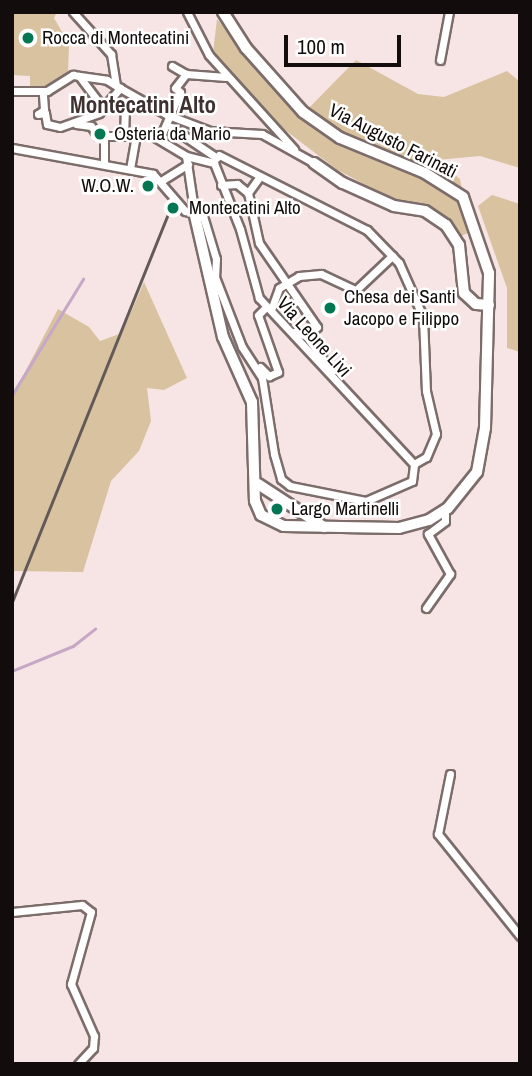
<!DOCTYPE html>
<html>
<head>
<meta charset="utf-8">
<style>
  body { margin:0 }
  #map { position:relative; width:532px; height:1076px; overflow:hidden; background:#f6e5e4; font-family:"Archivo Narrow",sans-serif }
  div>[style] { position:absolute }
  .green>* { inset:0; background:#d8c2a0 }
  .stream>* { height:2.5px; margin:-1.25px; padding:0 1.25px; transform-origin:1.25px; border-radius:1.25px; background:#c6a8c6 }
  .roads { filter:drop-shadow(2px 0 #7c6d6b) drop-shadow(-2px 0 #7c6d6b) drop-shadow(0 2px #7c6d6b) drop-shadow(0 -2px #7c6d6b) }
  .street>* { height:7px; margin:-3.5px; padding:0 3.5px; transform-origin:3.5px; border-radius:3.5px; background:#fff }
  .secondary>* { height:10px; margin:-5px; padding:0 5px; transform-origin:5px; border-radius:5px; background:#fff }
  .rail>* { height:2.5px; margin:-1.25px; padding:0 1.25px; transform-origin:1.25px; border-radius:1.25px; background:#625958 }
  .dots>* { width:19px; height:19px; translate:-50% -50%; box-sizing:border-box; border:4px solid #fff; border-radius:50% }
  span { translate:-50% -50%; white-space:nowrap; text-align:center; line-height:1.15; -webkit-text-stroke:5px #fff; paint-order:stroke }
  .poi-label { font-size:19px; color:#120d0c }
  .left { translate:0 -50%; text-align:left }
  .right { translate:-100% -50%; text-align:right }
  .street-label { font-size:19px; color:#120d0c }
  .quarter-label { font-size:23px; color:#3e3130; font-weight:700 }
  .frame { position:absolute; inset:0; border:14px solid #120d0c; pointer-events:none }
  .scale { position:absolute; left:284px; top:35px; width:117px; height:32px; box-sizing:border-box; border:4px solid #120d0c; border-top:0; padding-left:9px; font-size:21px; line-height:24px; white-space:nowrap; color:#120d0c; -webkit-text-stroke:5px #fff; paint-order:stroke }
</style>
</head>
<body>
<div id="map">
  <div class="green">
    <div style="clip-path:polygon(12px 12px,57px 12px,54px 18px,69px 44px,68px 74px,45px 87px,30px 87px,30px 76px,12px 75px)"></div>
    <div style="clip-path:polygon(217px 19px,300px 117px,356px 60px,418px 94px,444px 97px,507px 71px,520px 82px,520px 168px,480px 156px,437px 160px,460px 179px,470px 232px,459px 237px,427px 206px,395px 201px,336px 169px,259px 110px,213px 53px)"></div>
    <div style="clip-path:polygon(492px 195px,520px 204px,520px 352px,507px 348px,507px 288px,478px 206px)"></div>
    <div style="clip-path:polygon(144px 282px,187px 378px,164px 390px,147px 388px,151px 421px,139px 451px,111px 481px,83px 572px,12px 571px,12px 397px,58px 309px,89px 327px,100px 341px,122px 333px)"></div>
  </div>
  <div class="stream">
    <div style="left:12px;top:395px;width:136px;rotate:-58.5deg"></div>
    <div style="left:12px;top:671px;width:66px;rotate:-22.3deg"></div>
    <div style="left:73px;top:646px;width:28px;rotate:-38deg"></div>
  </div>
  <div class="roads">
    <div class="street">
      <div style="left:73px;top:12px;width:57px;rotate:47.9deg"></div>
      <div style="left:111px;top:54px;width:30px;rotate:81deg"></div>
      <div style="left:187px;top:12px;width:48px;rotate:62.9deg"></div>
      <div style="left:209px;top:55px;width:127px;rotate:47.9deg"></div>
      <div style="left:440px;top:60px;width:49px;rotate:-79.4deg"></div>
      <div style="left:172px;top:66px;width:16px;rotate:30deg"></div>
      <div style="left:186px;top:74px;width:40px;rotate:4.3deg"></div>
      <div style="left:79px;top:76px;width:41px;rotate:52.9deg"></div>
      <div style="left:12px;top:91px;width:35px"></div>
      <div style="left:47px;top:91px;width:31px;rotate:-32deg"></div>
      <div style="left:73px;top:75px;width:34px;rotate:8deg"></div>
      <div style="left:107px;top:80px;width:15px;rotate:32deg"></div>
      <div style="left:43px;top:95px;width:15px;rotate:86deg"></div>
      <div style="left:44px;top:110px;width:7px;rotate:146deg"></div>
      <div style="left:38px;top:114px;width:7px;rotate:-8deg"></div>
      <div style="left:45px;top:113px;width:11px;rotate:80deg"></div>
      <div style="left:47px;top:124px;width:13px;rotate:13deg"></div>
      <div style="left:60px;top:127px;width:41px;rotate:-19.7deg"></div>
      <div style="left:99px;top:113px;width:33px;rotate:-50deg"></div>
      <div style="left:120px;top:88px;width:53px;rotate:29.5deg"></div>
      <div style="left:168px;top:115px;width:45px;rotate:20.9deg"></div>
      <div style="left:210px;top:131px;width:52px;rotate:3.3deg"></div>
      <div style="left:262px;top:134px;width:60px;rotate:29.1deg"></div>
      <div style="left:76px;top:124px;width:15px;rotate:8deg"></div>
      <div style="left:91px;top:126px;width:12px;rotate:55deg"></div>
      <div style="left:98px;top:136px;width:55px"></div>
      <div style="left:153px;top:136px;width:39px;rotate:31deg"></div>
      <div style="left:186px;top:156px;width:29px;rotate:14deg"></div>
      <div style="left:214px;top:163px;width:71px;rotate:68.5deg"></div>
      <div style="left:240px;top:229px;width:72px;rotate:74.6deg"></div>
      <div style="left:259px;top:298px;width:227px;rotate:47deg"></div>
      <div style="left:171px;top:127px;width:55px;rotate:34deg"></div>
      <div style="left:104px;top:136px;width:27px;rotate:90deg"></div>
      <div style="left:124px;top:136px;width:27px;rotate:-88deg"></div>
      <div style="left:160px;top:138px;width:50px;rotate:-66.5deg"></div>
      <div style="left:180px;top:92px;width:6px;rotate:-141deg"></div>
      <div style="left:175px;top:88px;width:18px;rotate:-52deg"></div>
      <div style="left:12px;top:148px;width:143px;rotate:10.4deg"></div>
      <div style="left:153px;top:174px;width:49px;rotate:49.1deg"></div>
      <div style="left:185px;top:211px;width:19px;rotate:16deg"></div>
      <div style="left:203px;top:216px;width:45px;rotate:73.2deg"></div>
      <div style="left:216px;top:259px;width:18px;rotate:93deg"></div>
      <div style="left:215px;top:277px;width:75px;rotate:68.9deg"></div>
      <div style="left:242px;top:347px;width:37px;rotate:57deg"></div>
      <div style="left:262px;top:378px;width:77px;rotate:81deg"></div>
      <div style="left:274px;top:454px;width:26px;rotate:74deg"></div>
      <div style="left:281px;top:479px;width:11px;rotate:38deg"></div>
      <div style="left:290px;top:486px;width:77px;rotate:11.2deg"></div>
      <div style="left:366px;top:501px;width:50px;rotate:-23.5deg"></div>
      <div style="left:412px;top:481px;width:17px;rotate:-83deg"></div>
      <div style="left:219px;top:155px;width:166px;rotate:26.9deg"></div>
      <div style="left:367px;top:230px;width:46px;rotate:45.9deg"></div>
      <div style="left:399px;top:263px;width:59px;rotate:66deg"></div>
      <div style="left:423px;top:317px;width:74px;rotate:87.7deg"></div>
      <div style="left:426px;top:391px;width:44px;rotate:76.9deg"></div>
      <div style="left:436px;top:434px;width:25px;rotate:113deg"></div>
      <div style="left:426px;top:457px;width:14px;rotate:150deg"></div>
      <div style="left:186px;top:156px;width:61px;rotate:81.5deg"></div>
      <div style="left:130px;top:169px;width:34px;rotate:-80deg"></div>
      <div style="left:258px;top:179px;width:17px;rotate:126deg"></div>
      <div style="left:248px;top:193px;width:51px;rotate:77.6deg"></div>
      <div style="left:259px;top:243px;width:102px;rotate:55.4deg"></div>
      <div style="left:317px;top:327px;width:14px;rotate:141deg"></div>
      <div style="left:306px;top:336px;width:12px;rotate:-160deg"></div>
      <div style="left:161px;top:181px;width:32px;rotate:-32deg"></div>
      <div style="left:221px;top:185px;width:16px;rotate:-4deg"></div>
      <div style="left:237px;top:184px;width:14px;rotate:39deg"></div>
      <div style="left:271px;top:310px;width:23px;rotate:-70deg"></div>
      <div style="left:279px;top:288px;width:23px;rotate:-31deg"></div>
      <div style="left:299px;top:276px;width:22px;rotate:-5deg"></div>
      <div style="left:321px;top:274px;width:38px;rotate:25deg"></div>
      <div style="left:356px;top:290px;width:50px;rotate:-43.4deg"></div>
      <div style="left:306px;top:336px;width:44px;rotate:53.4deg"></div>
      <div style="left:260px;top:367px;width:13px;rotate:45deg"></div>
      <div style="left:269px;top:376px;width:10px;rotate:-24deg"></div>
      <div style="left:278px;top:372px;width:60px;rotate:-109.3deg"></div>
      <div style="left:258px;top:315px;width:11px;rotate:-45deg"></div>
      <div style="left:426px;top:608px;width:42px;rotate:-54.8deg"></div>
      <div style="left:450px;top:574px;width:46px;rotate:-118.8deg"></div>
      <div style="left:428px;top:534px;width:21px;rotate:-37deg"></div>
      <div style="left:445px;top:521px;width:10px;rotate:-90deg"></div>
      <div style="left:450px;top:774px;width:61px;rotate:101.3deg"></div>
      <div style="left:438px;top:834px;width:131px;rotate:51.2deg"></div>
      <div style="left:12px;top:912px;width:70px;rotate:-5.7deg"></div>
      <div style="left:82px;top:905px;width:11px;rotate:38deg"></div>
      <div style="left:91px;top:912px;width:75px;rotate:105.5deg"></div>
      <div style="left:71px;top:984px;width:57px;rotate:66.1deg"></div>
      <div style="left:94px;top:1036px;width:12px;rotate:95deg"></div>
      <div style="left:93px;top:1048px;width:22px;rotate:133deg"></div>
    </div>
    <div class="secondary">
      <div style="left:314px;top:163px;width:35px;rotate:35deg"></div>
      <div style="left:343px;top:183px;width:56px;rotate:24.3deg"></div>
      <div style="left:394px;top:206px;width:31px;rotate:9deg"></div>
      <div style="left:425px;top:211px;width:25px;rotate:34deg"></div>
      <div style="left:446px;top:225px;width:24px;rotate:57deg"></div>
      <div style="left:459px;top:245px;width:48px;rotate:84.1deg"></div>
      <div style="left:464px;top:293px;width:16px;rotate:43deg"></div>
      <div style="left:476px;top:304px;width:13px;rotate:4deg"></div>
      <div style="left:195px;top:216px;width:124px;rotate:77deg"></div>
      <div style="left:223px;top:337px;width:71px;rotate:66deg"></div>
      <div style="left:252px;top:402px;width:99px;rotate:88.3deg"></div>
      <div style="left:255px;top:501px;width:15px;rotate:67deg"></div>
      <div style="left:261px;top:515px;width:25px;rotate:26deg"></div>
      <div style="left:284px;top:526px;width:115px;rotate:1deg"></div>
      <div style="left:399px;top:528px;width:31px;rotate:-15deg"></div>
      <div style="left:429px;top:520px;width:22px;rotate:-32deg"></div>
      <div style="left:448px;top:508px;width:46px;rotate:-51.1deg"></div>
      <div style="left:477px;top:472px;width:45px;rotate:-79.7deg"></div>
      <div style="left:485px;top:428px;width:155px;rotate:-88.5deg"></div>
      <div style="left:489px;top:273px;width:80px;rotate:-108.9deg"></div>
      <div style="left:463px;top:197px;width:45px;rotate:-147.7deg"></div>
      <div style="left:425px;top:173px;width:92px;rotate:-157.6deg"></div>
      <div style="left:340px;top:138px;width:45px;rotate:-144.9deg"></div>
      <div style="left:303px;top:112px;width:86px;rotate:-131.7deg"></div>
      <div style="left:246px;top:48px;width:43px;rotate:-122.6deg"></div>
      <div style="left:258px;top:484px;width:79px;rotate:33.1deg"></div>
    </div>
  </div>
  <div class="rail">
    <div style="left:12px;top:602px;width:420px;rotate:-68.1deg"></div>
  </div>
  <div class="dots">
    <div style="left:28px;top:38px;background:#037752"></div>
    <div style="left:100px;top:134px;background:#037752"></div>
    <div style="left:148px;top:186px;background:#037752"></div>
    <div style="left:173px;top:208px;background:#037752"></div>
    <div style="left:330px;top:308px;background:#037752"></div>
    <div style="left:277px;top:509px;background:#037752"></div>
  </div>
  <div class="poi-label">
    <span class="left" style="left:42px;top:38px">Rocca di Montecatini</span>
    <span class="left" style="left:114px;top:134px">Osteria da Mario</span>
    <span class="right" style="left:134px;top:186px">W.O.W.</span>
    <span class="left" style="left:189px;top:208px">Montecatini Alto</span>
    <span class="left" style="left:344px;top:308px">Chesa dei Santi<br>Jacopo e Filippo</span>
    <span class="left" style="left:291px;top:509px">Largo Martinelli</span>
  </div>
  <div class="street-label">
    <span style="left:393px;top:141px;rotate:27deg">Via Augusto Farinati</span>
    <span style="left:314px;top:337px;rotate:48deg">Via Leone Livi</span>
  </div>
  <div class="quarter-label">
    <span style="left:143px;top:105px">Montecatini Alto</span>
  </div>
  <div class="frame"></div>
  <div class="scale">100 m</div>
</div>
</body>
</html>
